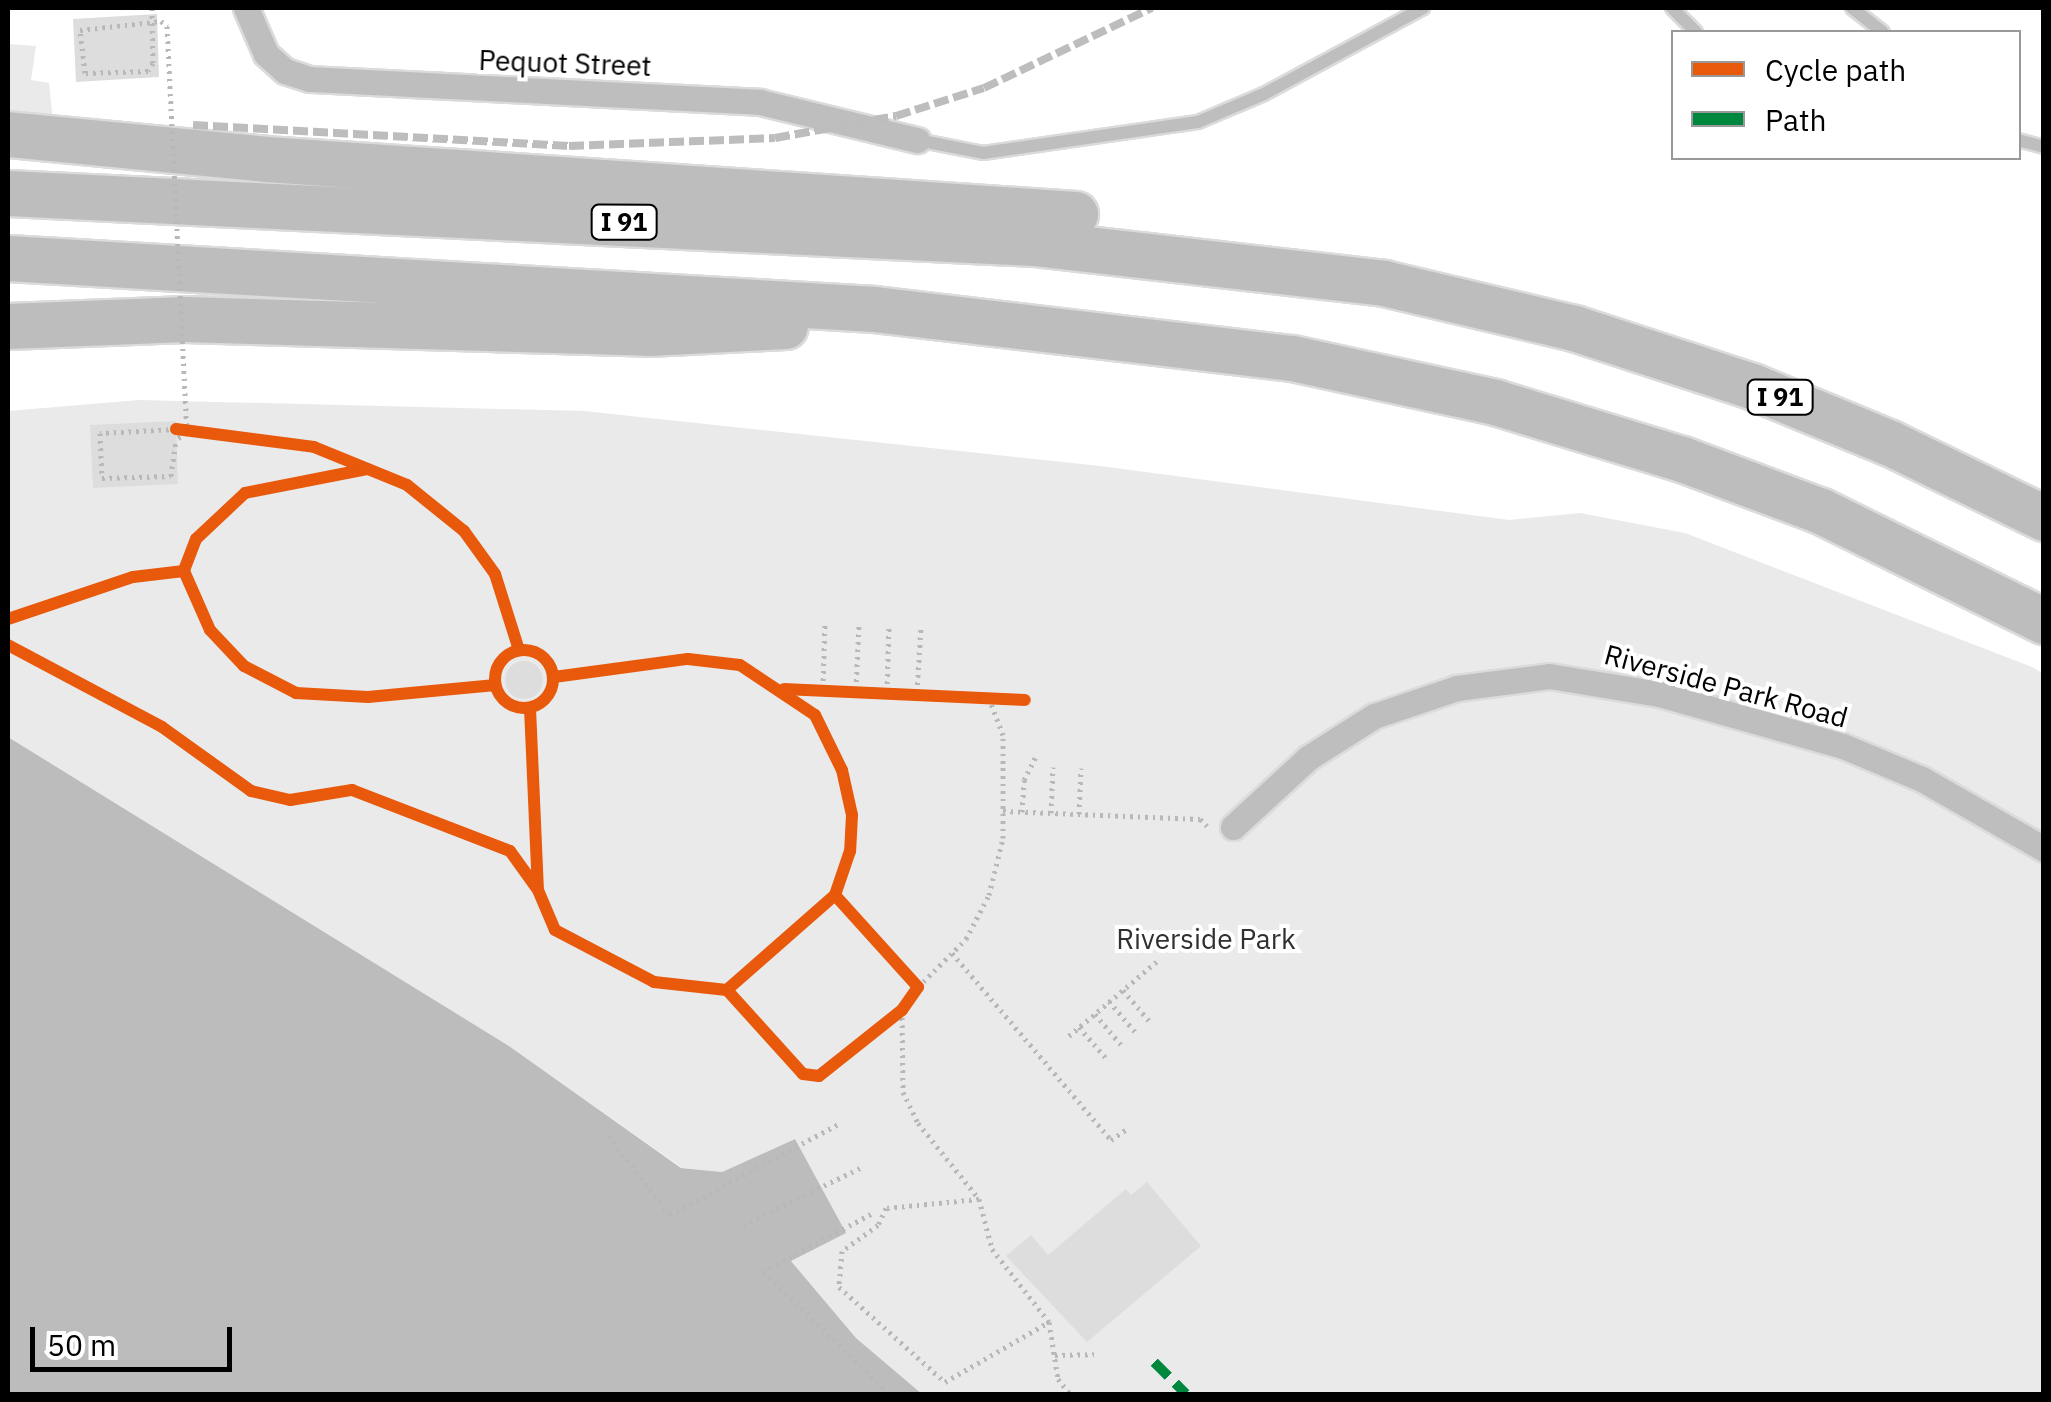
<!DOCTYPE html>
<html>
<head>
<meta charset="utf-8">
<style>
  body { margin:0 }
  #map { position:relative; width:2051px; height:1402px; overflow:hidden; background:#fff; font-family:"IBM Plex Sans",sans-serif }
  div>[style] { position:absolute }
  .green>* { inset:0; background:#eaeaea }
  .water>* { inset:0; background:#bcbcbc }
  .building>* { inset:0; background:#ddd }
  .round { border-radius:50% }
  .path>* { height:5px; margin-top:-2.5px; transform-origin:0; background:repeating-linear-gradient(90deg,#b8b8b8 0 2.5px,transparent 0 7.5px) }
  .roads { filter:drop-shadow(2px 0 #dbdbdb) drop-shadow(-2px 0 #dbdbdb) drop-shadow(0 2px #dbdbdb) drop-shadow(0 -2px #dbdbdb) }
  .lane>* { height:12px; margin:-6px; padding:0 6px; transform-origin:6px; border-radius:6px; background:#bebebe }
  .street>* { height:25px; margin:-12.5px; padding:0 12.5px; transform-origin:12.5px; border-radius:12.5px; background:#bebebe }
  .highway>* { height:45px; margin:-22.5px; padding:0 22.5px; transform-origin:22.5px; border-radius:22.5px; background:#bdbdbd }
  .rail>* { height:8px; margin-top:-4px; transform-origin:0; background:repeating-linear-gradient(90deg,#bdbdbd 0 15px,transparent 0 20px) }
  .path-bridge>* { height:5px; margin-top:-2.5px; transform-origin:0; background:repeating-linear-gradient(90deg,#b8b8b8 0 2.5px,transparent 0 7.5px) }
  .quiet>* { height:10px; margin-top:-5px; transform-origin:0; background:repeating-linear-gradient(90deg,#00873e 0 20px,transparent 0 30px) }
  .cycleway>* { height:12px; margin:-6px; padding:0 6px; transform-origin:6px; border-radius:6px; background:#e8590c }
  .cycleway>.ring { margin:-6px; padding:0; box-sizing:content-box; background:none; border:12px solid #e8590c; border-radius:50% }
  span { translate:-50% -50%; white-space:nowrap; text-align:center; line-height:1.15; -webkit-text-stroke:8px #fff; paint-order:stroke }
  .shield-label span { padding:2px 8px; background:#fff; border:2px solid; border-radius:8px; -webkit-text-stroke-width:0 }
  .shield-label { font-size:25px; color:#000; font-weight:700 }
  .street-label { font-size:28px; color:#000 }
  .park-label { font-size:28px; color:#303030 }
  .frame { position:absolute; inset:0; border:10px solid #000; pointer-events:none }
  .legend { position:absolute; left:1671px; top:30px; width:350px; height:130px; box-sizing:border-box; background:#fff; border:2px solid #999; margin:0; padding:12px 18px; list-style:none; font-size:30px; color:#000 }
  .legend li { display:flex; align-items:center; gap:20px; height:50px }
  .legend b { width:50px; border:2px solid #999 }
  .scale { position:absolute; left:30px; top:1327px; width:202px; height:45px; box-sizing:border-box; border:5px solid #000; border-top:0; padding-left:12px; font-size:30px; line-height:35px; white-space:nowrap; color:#000; -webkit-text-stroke:8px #fff; paint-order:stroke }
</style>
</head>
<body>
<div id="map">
  <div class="green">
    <div style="clip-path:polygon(8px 44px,36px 46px,31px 80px,49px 83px,53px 121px,8px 117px)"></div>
    <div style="clip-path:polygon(139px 400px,584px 411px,1100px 466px,1509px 520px,1580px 513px,1685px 533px,2032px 667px,2044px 674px,2043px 1394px,922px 1394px,856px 1338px,791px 1261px,795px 1139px,722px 1172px,682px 1168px,509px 1046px,8px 737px,8px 411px)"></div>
  </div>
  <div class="water">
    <div style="clip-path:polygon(8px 737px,509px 1046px,681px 1168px,722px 1172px,795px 1139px,846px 1233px,791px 1261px,856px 1338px,922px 1394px,8px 1394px)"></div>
  </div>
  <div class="building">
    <div style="clip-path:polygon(157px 14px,159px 77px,76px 82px,73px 19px)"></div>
    <div style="clip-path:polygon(176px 421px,178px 484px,93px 488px,90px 425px)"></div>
    <div class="round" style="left:505px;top:661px;width:38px;height:38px"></div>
    <div style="clip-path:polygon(1147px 1182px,1201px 1246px,1087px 1342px,1006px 1256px,1031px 1235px,1048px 1255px,1126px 1189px,1131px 1195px)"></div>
  </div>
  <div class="path">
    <div style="left:152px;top:8px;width:55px;rotate:89deg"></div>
    <div style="left:176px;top:429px;width:76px;rotate:177deg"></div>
    <div style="left:100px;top:433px;width:45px;rotate:87.5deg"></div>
    <div style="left:102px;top:478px;width:69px;rotate:-1.7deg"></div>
    <div style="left:171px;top:476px;width:37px;rotate:-82deg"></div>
    <div style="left:823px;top:688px;width:67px;rotate:-88.3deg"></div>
    <div style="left:856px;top:689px;width:66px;rotate:-87.4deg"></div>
    <div style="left:887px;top:691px;width:67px;rotate:-88.3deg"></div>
    <div style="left:917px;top:692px;width:66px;rotate:-86.5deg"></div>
    <div style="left:1003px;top:811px;width:197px;rotate:2.3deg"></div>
    <div style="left:1200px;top:819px;width:10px;rotate:45deg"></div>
    <div style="left:1022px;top:812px;width:32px;rotate:-86deg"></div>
    <div style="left:1024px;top:780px;width:25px;rotate:-63deg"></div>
    <div style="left:1051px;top:813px;width:46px;rotate:-87.5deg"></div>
    <div style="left:1079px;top:814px;width:46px;rotate:-87.5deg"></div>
    <div style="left:952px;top:953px;width:245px;rotate:49.6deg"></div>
    <div style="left:1111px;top:1140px;width:21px;rotate:-35deg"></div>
    <div style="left:918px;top:987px;width:68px;rotate:-45deg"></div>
    <div style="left:966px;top:939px;width:50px;rotate:-62.4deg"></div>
    <div style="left:989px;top:895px;width:59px;rotate:-76.2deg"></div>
    <div style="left:1003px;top:838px;width:103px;rotate:-90deg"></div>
    <div style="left:1003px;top:735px;width:42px;rotate:-111deg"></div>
    <div style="left:1123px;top:990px;width:42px;rotate:49.8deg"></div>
    <div style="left:1109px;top:1001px;width:42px;rotate:49.8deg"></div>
    <div style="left:902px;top:1010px;width:82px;rotate:89.3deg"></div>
    <div style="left:903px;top:1092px;width:34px;rotate:64deg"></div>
    <div style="left:918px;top:1123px;width:97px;rotate:51.2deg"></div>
    <div style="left:979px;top:1199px;width:52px;rotate:75.4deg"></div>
    <div style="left:992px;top:1249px;width:93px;rotate:52deg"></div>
    <div style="left:1049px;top:1322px;width:58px;rotate:81deg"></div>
    <div style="left:1058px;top:1379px;width:19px;rotate:51deg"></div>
    <div style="left:1095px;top:1014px;width:42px;rotate:49.8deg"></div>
    <div style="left:1079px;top:1027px;width:43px;rotate:48.8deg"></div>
    <div style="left:1069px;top:1036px;width:116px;rotate:-40.4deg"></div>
    <div style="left:608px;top:1136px;width:100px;rotate:51.9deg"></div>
    <div style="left:670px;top:1215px;width:193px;rotate:-28.4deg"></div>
    <div style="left:979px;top:1199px;width:93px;rotate:174.5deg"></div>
    <div style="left:886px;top:1208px;width:19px;rotate:115deg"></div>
    <div style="left:878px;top:1225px;width:44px;rotate:144.2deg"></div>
    <div style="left:842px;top:1251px;width:36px;rotate:95deg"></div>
    <div style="left:839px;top:1287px;width:142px;rotate:41.9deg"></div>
    <div style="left:945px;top:1382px;width:120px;rotate:-30deg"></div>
    <div style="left:871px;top:1214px;width:121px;rotate:152deg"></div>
    <div style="left:764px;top:1271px;width:175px;rotate:44.5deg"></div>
    <div style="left:743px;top:1225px;width:132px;rotate:-26deg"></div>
    <div style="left:1055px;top:1355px;width:39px;rotate:-1deg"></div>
  </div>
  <div class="roads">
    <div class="lane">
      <div style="left:1672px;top:8px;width:34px;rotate:45deg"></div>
      <div style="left:1852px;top:8px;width:39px;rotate:38deg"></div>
      <div style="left:917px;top:140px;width:67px;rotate:11.1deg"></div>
      <div style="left:983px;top:153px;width:217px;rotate:-8.2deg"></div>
      <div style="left:1198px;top:122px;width:72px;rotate:-23deg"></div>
      <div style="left:1264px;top:94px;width:181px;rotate:-28.4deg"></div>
      <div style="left:2018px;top:140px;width:27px;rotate:15deg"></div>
    </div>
    <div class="street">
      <div style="left:246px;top:8px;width:50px;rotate:66.5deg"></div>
      <div style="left:266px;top:54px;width:25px;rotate:42deg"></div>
      <div style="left:285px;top:71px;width:26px;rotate:18deg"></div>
      <div style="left:310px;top:79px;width:451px;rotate:2.9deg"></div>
      <div style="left:760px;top:102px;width:162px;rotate:13.6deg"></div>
      <div style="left:1233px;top:827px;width:102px;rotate:-42.6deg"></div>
      <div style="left:1308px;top:758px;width:78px;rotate:-32.5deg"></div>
      <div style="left:1374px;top:716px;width:88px;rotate:-18.6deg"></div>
      <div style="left:1457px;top:688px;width:93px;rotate:-7.4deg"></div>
      <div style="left:1549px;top:676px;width:111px;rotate:9.3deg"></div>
      <div style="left:1659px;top:694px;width:191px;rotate:15.8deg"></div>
      <div style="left:1843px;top:746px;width:86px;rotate:22.7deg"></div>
      <div style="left:1922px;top:779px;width:141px;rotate:29.8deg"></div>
    </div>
    <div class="highway">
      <div style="left:8px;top:134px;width:259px;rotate:5.5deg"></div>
      <div style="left:266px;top:159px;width:811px;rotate:3.89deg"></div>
      <div style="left:8px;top:193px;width:1027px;rotate:2.79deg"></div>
      <div style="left:1034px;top:243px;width:352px;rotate:6.5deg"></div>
      <div style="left:1384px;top:283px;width:195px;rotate:13.3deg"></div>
      <div style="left:1574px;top:328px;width:189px;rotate:18.1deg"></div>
      <div style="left:1754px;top:387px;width:147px;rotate:22.4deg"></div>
      <div style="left:1890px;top:443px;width:171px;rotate:26deg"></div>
      <div style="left:8px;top:258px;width:868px;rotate:3.37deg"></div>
      <div style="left:874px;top:309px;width:421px;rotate:6.7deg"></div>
      <div style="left:1292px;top:358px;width:208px;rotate:12.2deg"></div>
      <div style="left:1495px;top:402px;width:195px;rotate:17deg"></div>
      <div style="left:1682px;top:459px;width:148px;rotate:20.5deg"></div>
      <div style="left:1821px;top:511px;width:249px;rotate:26.3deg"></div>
      <div style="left:8px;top:326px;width:177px;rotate:-2.3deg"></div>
      <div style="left:185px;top:319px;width:464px;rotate:1.7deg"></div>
      <div style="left:649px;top:333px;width:136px;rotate:-2.9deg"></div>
    </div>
  </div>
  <div class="rail">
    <div style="left:193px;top:125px;width:377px;rotate:3.2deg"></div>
    <div style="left:569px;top:146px;width:206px;rotate:-2.2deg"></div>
    <div style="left:775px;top:138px;width:123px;rotate:-10.3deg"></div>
    <div style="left:896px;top:116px;width:92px;rotate:-17.7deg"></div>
    <div style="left:984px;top:88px;width:186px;rotate:-25.5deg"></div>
  </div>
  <div class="path-bridge">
    <div style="left:153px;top:63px;width:9px;rotate:122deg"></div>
    <div style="left:148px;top:71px;width:63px;rotate:178.2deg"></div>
    <div style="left:85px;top:73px;width:43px;rotate:-96.6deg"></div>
    <div style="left:80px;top:30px;width:81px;rotate:-6.3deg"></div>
    <div style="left:161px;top:21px;width:8px;rotate:40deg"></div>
    <div style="left:167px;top:26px;width:407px;rotate:87.2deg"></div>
    <div style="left:187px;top:433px;width:13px;rotate:151deg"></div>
  </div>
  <div class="quiet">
    <div style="left:1154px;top:1362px;width:45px;rotate:45deg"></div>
  </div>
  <div class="cycleway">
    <div style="left:176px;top:429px;width:139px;rotate:7.4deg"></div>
    <div style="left:314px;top:447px;width:100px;rotate:22.2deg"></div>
    <div style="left:407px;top:485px;width:73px;rotate:38.9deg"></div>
    <div style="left:464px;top:531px;width:53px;rotate:54.2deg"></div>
    <div style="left:495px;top:574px;width:80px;rotate:72.5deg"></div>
    <div style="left:367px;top:469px;width:124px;rotate:168.9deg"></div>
    <div style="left:245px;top:493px;width:67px;rotate:136.8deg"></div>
    <div style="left:196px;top:539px;width:34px;rotate:111deg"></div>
    <div style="left:184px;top:571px;width:64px;rotate:66.2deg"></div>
    <div style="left:210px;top:630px;width:50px;rotate:46.6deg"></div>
    <div style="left:244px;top:666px;width:59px;rotate:27.4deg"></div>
    <div style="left:296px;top:693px;width:72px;rotate:3.2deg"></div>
    <div style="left:368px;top:697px;width:128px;rotate:-5.4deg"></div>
    <div style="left:8px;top:619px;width:132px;rotate:-18.6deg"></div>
    <div style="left:133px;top:577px;width:51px;rotate:-6.7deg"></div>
    <div style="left:8px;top:645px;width:174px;rotate:28deg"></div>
    <div style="left:162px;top:727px;width:110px;rotate:35.7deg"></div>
    <div style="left:251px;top:791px;width:40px;rotate:13deg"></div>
    <div style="left:290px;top:800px;width:63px;rotate:-9.2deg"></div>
    <div style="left:352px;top:790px;width:169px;rotate:21.1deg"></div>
    <div style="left:510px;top:851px;width:48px;rotate:54.3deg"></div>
    <div style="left:538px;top:890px;width:43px;rotate:67deg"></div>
    <div style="left:555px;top:930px;width:112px;rotate:27.7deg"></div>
    <div style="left:654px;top:982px;width:73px;rotate:6.3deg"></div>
    <div class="ring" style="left:495px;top:650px;width:46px;height:46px"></div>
    <div style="left:554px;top:677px;width:135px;rotate:-7.7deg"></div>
    <div style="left:688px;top:659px;width:52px;rotate:6.6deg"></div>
    <div style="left:740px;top:665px;width:90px;rotate:33.7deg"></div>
    <div style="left:815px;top:715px;width:61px;rotate:63.9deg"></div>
    <div style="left:842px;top:770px;width:46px;rotate:77.5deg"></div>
    <div style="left:852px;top:815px;width:36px;rotate:93deg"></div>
    <div style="left:850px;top:851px;width:46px;rotate:108.8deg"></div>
    <div style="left:835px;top:895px;width:144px;rotate:138.7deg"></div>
    <div style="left:784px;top:689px;width:241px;rotate:2.6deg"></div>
    <div style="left:530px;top:708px;width:180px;rotate:87.5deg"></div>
    <div style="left:727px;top:990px;width:113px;rotate:47.9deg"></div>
    <div style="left:803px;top:1074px;width:16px;rotate:7deg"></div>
    <div style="left:819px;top:1076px;width:106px;rotate:-38.5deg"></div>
    <div style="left:902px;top:1010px;width:28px;rotate:-55deg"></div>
    <div style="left:918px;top:987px;width:124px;rotate:-132.1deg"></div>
  </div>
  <div class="shield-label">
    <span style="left:624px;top:222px">I 91</span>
    <span style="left:1780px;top:397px">I 91</span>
  </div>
  <div class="street-label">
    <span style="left:565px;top:63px;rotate:2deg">Pequot Street</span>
    <span style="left:1726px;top:686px;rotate:15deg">Riverside Park Road</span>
  </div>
  <div class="park-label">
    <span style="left:1206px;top:939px">Riverside Park</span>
  </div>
  <div class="frame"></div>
  <ul class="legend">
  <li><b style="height:12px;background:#e8590c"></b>Cycle path</li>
  <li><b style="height:12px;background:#00873e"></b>Path</li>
  </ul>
  <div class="scale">50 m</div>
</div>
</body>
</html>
